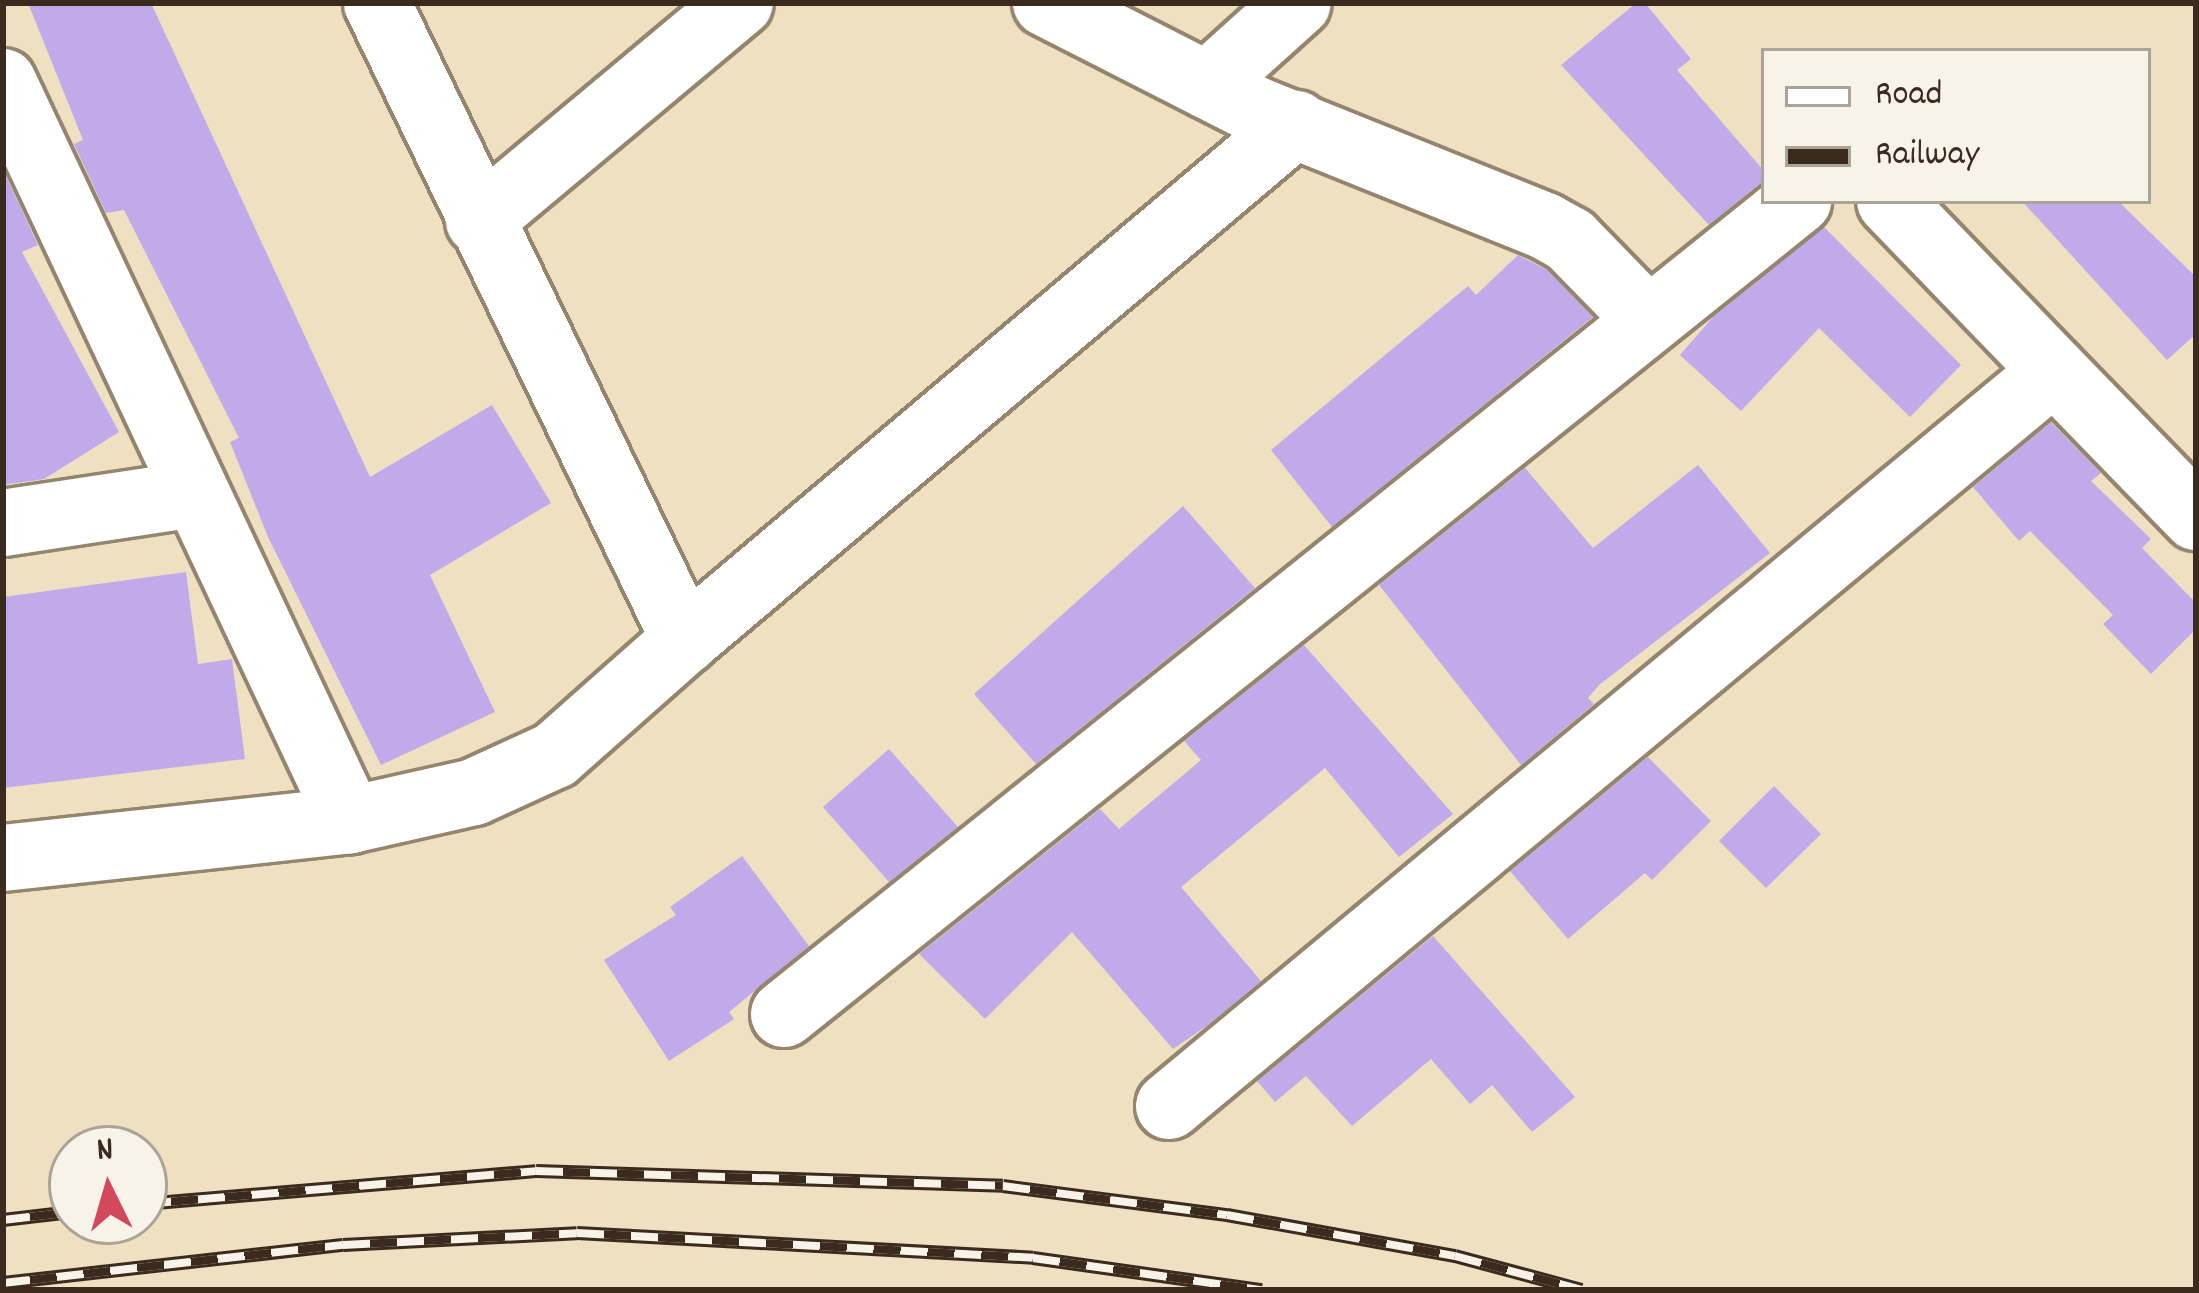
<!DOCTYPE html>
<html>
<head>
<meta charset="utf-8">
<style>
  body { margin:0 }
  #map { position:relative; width:2199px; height:1293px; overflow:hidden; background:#eee0c0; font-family:Dekko,sans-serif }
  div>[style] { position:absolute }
  .building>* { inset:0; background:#c1aaea }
  .roads { filter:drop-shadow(3px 0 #94856f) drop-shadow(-3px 0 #94856f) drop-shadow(0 3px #94856f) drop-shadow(0 -3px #94856f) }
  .minor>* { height:66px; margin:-33px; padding:0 33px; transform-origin:33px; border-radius:33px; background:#fff }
  .rail>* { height:14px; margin-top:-7px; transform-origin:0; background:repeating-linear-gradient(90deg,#f7f3e8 0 27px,#3b2a1e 0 54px); box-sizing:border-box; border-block:3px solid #3b2a1e }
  span { translate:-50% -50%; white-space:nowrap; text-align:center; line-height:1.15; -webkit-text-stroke:9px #f7f3e8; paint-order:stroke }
  .frame { position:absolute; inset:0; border:6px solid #3b2a1e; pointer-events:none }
  .legend { position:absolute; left:1761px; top:48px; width:390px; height:156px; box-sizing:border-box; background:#f7f3e8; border:3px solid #aca397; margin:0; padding:15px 21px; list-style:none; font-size:36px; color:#3b2a1e }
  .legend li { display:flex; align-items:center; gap:24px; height:60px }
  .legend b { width:60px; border:3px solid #aca397 }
  .north { position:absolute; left:48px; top:1125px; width:120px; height:120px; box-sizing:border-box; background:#f7f3e8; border:3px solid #aca397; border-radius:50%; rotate:355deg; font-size:33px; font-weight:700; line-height:48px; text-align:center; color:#3b2a1e }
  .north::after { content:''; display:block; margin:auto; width:42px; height:54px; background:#d1495b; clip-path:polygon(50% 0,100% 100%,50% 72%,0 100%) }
</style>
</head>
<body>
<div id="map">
  <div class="building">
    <div style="clip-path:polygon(28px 3px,151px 3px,370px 477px,492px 405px,551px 503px,430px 575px,495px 712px,381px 765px,268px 537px,230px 442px,239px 438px,124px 210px,106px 213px,74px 144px,83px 140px)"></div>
    <div style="clip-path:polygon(1636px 3px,1645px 3px,1691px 59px,1677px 70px,1764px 171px,1764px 180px,1709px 225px,1561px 65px)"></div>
    <div style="clip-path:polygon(6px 176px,38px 245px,22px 252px,119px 432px,44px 479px,3px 485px)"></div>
    <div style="clip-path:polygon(2022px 201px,2118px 201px,2196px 277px,2196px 334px,2167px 360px)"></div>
    <div style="clip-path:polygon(1824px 227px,1961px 365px,1910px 417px,1819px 328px,1741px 411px,1680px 355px,1713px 317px)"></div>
    <div style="clip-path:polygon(1518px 255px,1547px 270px,1593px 317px,1332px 527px,1271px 450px,1468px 286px,1476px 295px)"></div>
    <div style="clip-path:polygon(2051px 422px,2101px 473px,2091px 481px,2151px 539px,2142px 548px,2196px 603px,2196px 629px,2151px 674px,2103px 624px,2113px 615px,2030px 531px,2019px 541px,1973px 487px)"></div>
    <div style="clip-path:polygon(1698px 465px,1770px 553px,1599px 685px,1588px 698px,1594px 704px,1521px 765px,1379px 585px,1525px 468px,1593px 548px)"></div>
    <div style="clip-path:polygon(1183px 506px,1255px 588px,1036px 764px,974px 694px)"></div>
    <div style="clip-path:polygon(186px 572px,198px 664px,232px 659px,245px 759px,3px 788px,3px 597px)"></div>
    <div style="clip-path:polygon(1304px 645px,1453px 814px,1399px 857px,1325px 768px,1181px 887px,1261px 981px,1208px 1025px,1173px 1049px,1072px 932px,985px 1019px,919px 954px,1100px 809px,1119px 829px,1201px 760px,1184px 741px)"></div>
    <div style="clip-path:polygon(889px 749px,958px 827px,889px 882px,823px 807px)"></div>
    <div style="clip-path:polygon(1648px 757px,1711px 821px,1652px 880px,1645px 873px,1568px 939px,1510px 871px)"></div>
    <div style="clip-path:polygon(1774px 786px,1821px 834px,1766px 888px,1719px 841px)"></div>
    <div style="clip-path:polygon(742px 856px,809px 946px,729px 1012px,734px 1019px,669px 1061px,604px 960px,676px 915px,670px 907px)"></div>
    <div style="clip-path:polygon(1433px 936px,1575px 1097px,1532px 1132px,1492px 1085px,1470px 1104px,1431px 1059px,1352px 1126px,1306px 1076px,1275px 1102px,1257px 1081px)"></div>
  </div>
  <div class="roads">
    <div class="minor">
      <div style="left:377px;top:3px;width:708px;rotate:64.2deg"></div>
      <div style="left:685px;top:640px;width:800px;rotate:-40.18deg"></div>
      <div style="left:1046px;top:3px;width:233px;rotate:27deg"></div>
      <div style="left:1254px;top:109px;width:314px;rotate:21.9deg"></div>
      <div style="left:1545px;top:226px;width:29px;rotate:29deg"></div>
      <div style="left:1570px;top:240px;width:112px;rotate:45.7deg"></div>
      <div style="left:3px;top:82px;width:816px;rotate:64.82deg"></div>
      <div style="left:1207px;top:85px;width:122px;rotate:-42deg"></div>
      <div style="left:479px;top:221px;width:340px;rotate:-39.9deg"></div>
      <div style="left:2054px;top:371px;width:204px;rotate:45.8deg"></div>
      <div style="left:3px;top:523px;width:193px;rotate:-8.6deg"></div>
      <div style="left:3px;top:858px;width:349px;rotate:-6.2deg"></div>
      <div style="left:350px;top:820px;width:127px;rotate:-12.7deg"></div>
      <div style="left:474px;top:792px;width:89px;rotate:-24.6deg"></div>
      <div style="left:555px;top:755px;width:174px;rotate:-41.5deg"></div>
      <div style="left:784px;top:1014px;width:1300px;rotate:-38.72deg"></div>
      <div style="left:1169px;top:1106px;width:1150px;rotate:-39.71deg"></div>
      <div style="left:2054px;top:371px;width:236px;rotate:-134deg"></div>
    </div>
  </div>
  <div class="rail">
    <div style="left:144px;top:1204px;width:393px;rotate:-4.8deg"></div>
    <div style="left:536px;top:1171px;width:467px;rotate:1.8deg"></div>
    <div style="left:1003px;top:1186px;width:226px;rotate:7.4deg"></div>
    <div style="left:1227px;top:1215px;width:232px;rotate:10.2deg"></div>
    <div style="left:1455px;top:1256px;width:131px;rotate:15deg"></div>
    <div style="left:3px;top:1220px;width:69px;rotate:-6.6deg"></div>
    <div style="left:3px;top:1283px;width:342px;rotate:-6.4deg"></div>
    <div style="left:343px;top:1245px;width:234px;rotate:-2.9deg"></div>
    <div style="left:577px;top:1233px;width:457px;rotate:3.1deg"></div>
    <div style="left:1033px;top:1258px;width:231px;rotate:8deg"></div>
  </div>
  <div class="frame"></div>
  <ul class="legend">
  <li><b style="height:15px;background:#fff"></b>Road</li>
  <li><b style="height:15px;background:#3b2a1e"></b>Railway</li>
  </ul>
  <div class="north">N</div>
</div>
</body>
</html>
